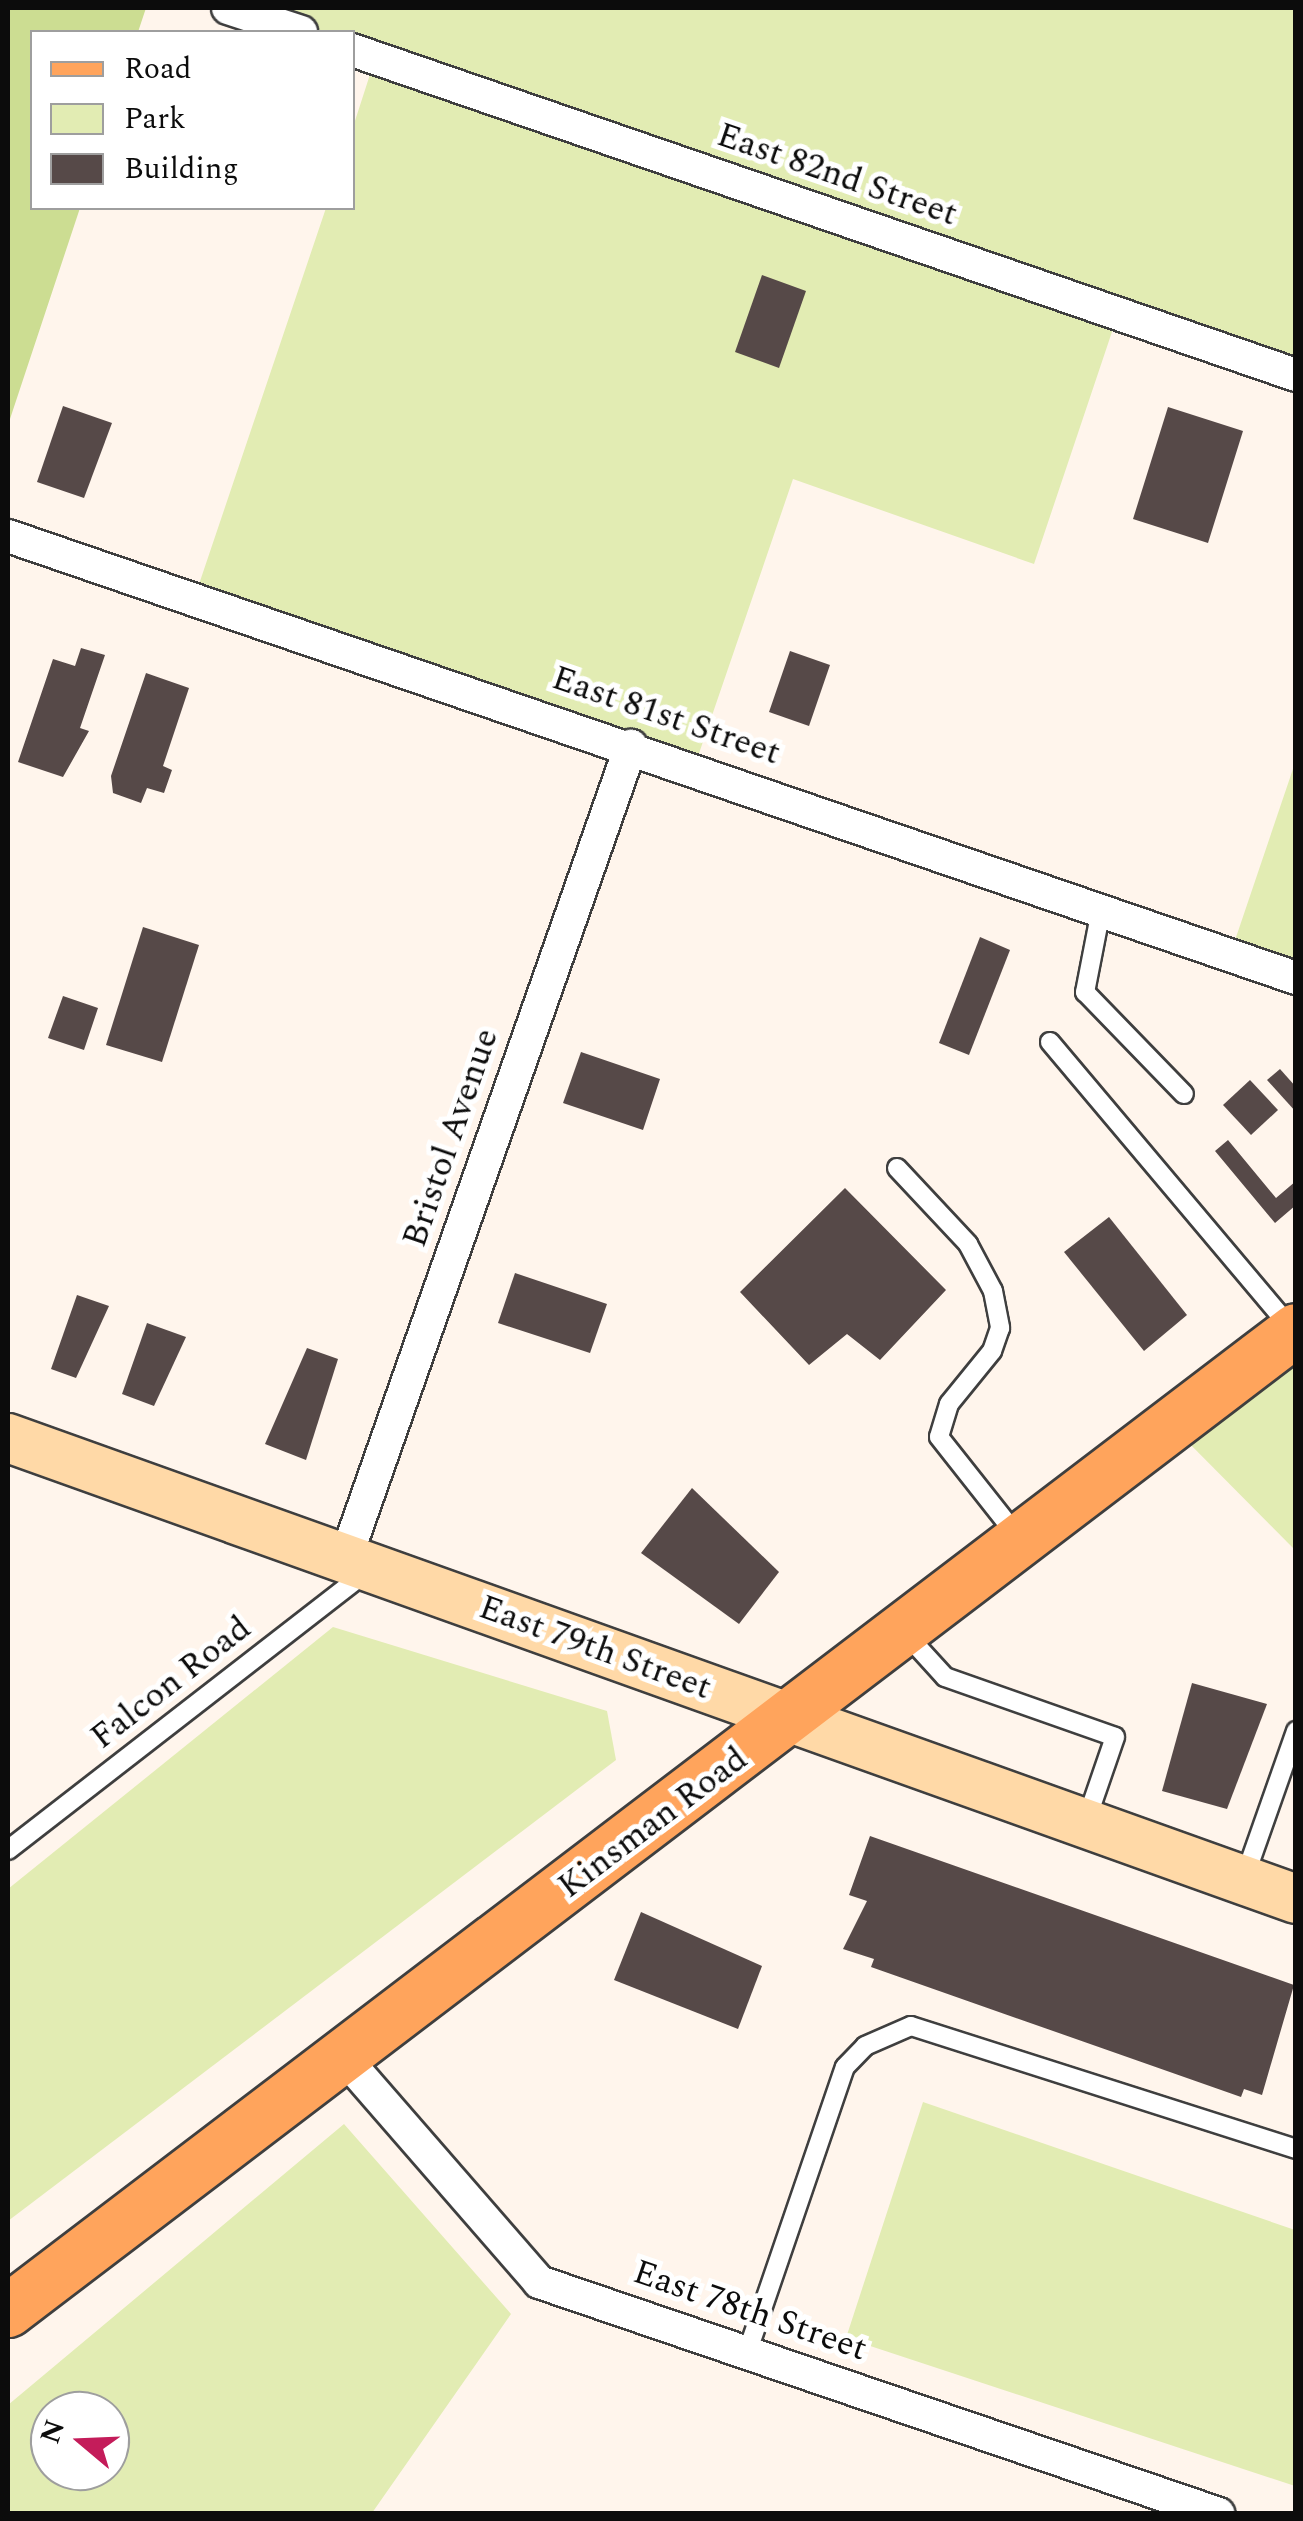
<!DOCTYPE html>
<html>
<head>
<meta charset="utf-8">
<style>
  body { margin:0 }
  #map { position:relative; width:1303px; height:2521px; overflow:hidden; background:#fff5ec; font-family:Spectral,serif }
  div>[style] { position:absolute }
  .green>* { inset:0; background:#e2ecb3 }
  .forest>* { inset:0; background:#ccdd92 }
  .building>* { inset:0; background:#564948 }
  .roads { filter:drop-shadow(2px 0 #3f3f3f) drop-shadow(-2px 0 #3f3f3f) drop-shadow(0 2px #3f3f3f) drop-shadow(0 -2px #3f3f3f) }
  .service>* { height:18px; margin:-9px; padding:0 9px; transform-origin:9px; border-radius:9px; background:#fff }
  .minor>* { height:32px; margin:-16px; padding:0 16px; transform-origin:16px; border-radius:16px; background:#fff }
  .secondary>* { height:48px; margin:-24px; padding:0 24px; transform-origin:24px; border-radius:24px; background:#ffd9a7 }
  .primary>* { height:52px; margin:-26px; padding:0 26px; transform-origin:26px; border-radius:26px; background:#ffa45c }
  span { translate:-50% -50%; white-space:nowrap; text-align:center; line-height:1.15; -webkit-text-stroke:10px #fff; paint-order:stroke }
  .street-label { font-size:35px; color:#0c0c0c }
  .frame { position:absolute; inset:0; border:10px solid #0c0c0c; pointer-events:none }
  .legend { position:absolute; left:30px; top:30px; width:325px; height:180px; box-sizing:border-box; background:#fff; border:2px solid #9e9e9e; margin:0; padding:12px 18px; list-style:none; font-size:30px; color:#0c0c0c }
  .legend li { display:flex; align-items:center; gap:20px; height:50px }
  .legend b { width:50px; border:2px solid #9e9e9e }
  .north { position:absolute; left:30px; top:2391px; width:100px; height:100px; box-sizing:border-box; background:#fff; border:2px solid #9e9e9e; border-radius:50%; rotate:289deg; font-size:28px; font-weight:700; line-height:40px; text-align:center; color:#0c0c0c }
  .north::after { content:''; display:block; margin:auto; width:35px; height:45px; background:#c41c5a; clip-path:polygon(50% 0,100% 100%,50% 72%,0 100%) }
</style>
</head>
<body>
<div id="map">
  <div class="green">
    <div style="clip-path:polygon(228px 8px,1295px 8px,1295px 375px,1118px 314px,1034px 564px,793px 479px,694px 768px,194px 599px,326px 208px,352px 208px,353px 127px,375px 59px,353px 50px,352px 32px,301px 32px)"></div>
    <div style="clip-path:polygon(1295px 763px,1295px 978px,1230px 955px)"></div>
    <div style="clip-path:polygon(1295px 1330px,1295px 1550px,1172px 1426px)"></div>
    <div style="clip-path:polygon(333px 1627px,607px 1711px,616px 1760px,8px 2221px,8px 1889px)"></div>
    <div style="clip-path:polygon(923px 2102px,1295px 2230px,1295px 2486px,846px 2338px)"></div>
    <div style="clip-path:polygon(evenodd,344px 2124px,511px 2314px,372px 2513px,8px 2513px,8px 2405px,344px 2124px,110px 2411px,110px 2471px,50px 2471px,50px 2411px,110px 2411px)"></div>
  </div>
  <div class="forest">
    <div style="clip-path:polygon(8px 8px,146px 8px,138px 32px,32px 32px,32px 208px,80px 208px,8px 425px)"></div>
  </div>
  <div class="building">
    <div style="clip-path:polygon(762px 275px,806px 291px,779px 368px,735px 352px)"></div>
    <div style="clip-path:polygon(63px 406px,112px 423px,84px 498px,37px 482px)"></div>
    <div style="clip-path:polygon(1168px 407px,1243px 431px,1208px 543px,1133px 519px)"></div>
    <div style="clip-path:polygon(81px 648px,105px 655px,80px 728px,89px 731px,63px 777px,18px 762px,53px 659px,75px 666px)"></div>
    <div style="clip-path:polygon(790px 651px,830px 665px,809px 726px,769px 712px)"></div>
    <div style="clip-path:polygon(146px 673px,189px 688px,163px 766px,172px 770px,164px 793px,147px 788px,141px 803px,113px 793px,111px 776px)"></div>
    <div style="clip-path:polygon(143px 927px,199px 945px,162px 1062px,106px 1045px)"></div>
    <div style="clip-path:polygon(980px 937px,1010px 950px,969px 1055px,939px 1043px)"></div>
    <div style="clip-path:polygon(63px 996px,98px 1008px,84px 1050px,48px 1038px)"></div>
    <div style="clip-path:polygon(581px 1052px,660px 1079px,643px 1130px,563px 1103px)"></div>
    <div style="clip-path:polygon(1280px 1069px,1296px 1087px,1296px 1112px,1267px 1080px)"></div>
    <div style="clip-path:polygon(1250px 1080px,1278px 1110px,1251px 1135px,1223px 1105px)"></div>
    <div style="clip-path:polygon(1228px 1140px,1276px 1198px,1296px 1181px,1296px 1205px,1275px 1223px,1215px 1151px)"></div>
    <div style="clip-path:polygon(845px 1188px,946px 1290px,880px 1360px,847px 1334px,809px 1365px,740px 1292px)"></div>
    <div style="clip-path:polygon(1109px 1217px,1187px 1315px,1144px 1351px,1064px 1252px)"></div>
    <div style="clip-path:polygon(515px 1273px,607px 1304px,590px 1353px,498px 1323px)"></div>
    <div style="clip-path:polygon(77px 1295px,109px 1306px,76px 1378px,51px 1369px)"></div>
    <div style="clip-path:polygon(147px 1323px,186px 1337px,154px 1406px,122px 1394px)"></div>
    <div style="clip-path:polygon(307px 1348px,338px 1359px,306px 1460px,265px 1444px)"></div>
    <div style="clip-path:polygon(692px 1488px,779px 1572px,739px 1624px,641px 1553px)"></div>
    <div style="clip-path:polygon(1192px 1683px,1267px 1704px,1227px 1809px,1162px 1791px)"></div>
    <div style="clip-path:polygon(870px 1836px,1294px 1985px,1262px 2095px,1244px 2089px,1241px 2097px,871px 1967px,874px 1959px,843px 1949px,867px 1901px,849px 1895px)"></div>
    <div style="clip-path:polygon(641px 1912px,762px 1966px,738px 2029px,614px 1980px)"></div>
  </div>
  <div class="roads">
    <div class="service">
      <div style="left:1101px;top:910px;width:84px;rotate:101deg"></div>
      <div style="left:1085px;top:992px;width:142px;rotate:45.9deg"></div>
      <div style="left:1050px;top:1042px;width:373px;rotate:49.9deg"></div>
      <div style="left:897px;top:1168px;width:104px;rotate:46.9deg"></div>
      <div style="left:968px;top:1244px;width:53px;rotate:62deg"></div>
      <div style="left:993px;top:1291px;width:38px;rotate:79deg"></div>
      <div style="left:1000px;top:1328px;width:24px;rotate:109deg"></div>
      <div style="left:992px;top:1351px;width:68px;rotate:129.1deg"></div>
      <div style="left:949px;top:1404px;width:34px;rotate:107deg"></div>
      <div style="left:939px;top:1437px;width:127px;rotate:51.7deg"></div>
      <div style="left:905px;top:1633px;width:59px;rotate:47.7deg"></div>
      <div style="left:945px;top:1677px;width:180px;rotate:19.4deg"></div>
      <div style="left:1115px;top:1737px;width:89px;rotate:109deg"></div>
      <div style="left:8px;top:1850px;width:454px;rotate:-37.8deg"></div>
      <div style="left:1245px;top:1876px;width:154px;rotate:-70.6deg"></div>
      <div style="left:747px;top:2353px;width:302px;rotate:-71.1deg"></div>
      <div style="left:845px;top:2067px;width:29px;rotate:-46deg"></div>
      <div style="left:865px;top:2046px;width:50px;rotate:-23.5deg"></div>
      <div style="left:911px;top:2026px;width:404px;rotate:17.7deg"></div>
    </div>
    <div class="minor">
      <div style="left:228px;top:8px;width:77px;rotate:18.2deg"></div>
      <div style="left:352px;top:50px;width:998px;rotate:19deg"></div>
      <div style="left:8px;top:536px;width:1362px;rotate:18.94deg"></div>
      <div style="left:346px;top:1557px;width:860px;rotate:-70.64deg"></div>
      <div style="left:342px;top:2055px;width:301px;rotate:49deg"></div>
      <div style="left:539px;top:2282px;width:718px;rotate:18.84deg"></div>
    </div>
    <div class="secondary">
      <div style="left:8px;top:1438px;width:1368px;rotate:19.69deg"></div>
    </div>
    <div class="primary">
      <div style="left:8px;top:2311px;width:1619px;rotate:-37.29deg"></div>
    </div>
  </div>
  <div class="street-label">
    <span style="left:837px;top:175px;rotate:19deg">East 82nd Street</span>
    <span style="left:666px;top:716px;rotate:19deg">East 81st Street</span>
    <span style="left:451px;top:1138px;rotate:-71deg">Bristol Avenue</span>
    <span style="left:595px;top:1648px;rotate:20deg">East 79th Street</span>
    <span style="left:171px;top:1683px;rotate:-38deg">Falcon Road</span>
    <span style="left:653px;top:1823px;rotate:-37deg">Kinsman Road</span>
    <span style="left:750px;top:2311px;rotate:19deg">East 78th Street</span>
  </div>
  <div class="frame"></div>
  <ul class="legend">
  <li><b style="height:12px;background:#ffa45c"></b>Road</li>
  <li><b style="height:28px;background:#e2ecb3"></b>Park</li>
  <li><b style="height:28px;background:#564948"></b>Building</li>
  </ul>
  <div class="north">N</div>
</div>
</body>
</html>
